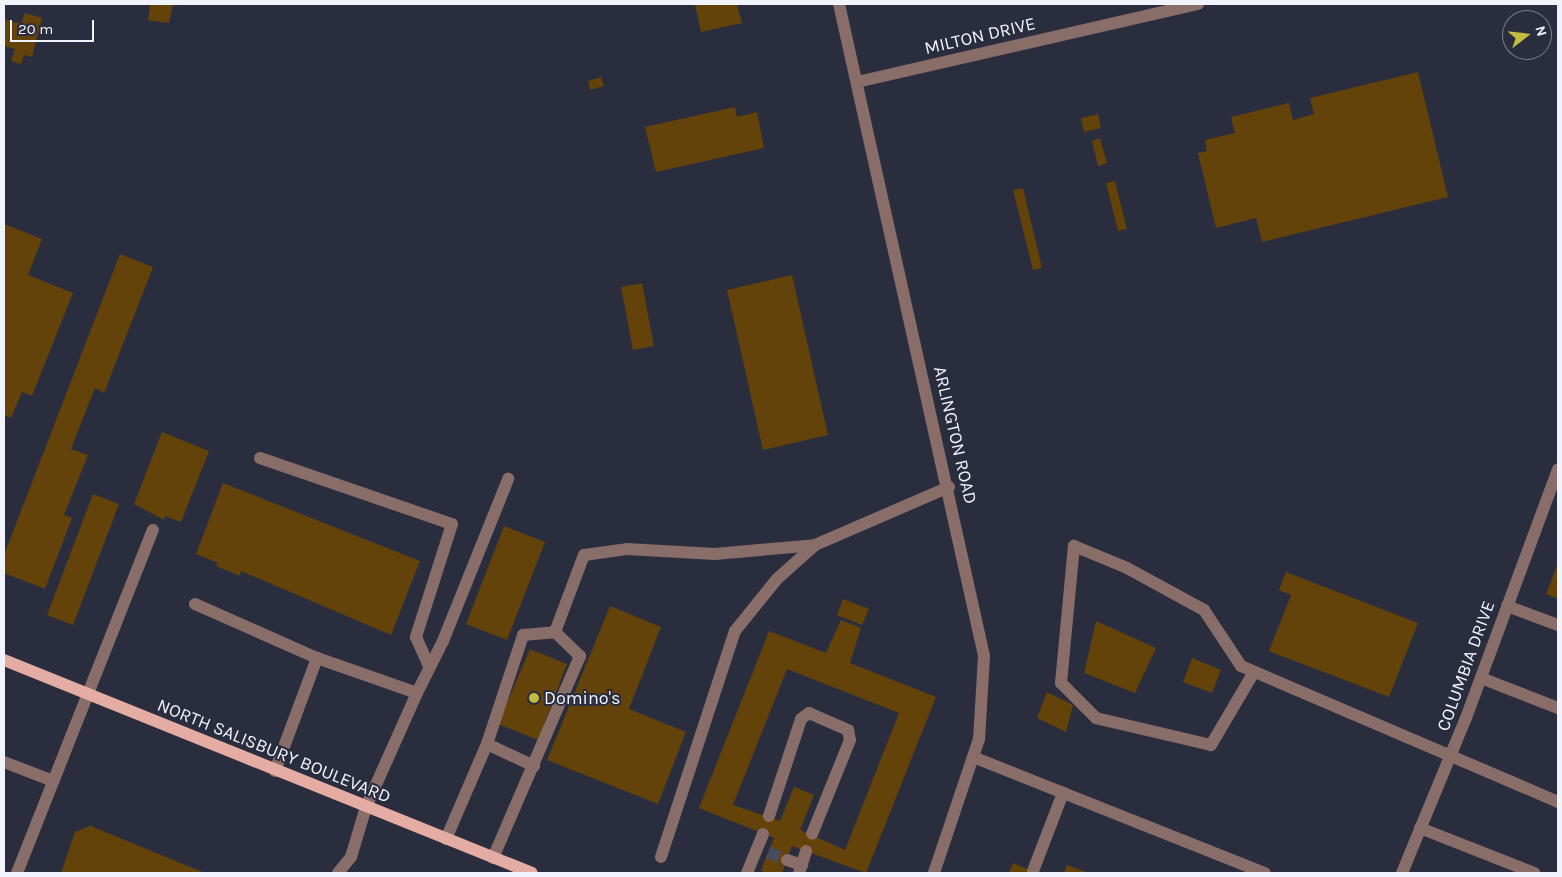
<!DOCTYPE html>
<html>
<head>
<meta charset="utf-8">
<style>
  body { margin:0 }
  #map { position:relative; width:1562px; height:877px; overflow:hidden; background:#292d3e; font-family:Karla,sans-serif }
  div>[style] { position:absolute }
  .building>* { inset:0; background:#63430a }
  .minor-tunnel>* { height:12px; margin-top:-6px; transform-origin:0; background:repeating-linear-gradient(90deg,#474b5b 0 12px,transparent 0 18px) }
  .minor>* { height:12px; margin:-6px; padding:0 6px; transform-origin:6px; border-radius:6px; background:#896d69 }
  .major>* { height:12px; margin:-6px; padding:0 6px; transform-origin:6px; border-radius:6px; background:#e5aca3 }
  .dots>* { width:14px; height:14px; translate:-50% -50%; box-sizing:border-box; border:2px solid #292d3e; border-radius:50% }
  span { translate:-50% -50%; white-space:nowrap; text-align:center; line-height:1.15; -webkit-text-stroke:4px #292d3e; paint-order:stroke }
  .street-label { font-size:18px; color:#f2f4fd }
  .poi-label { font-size:18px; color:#f2f4fd }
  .left { translate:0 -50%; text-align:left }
  .frame { position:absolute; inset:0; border:5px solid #f2f4fd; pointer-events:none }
  .north { position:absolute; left:1502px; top:10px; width:50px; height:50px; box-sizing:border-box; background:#292d3e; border:1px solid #797d8a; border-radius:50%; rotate:74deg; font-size:14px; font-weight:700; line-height:20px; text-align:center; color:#f2f4fd }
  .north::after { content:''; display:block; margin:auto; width:18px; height:22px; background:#c2bd3f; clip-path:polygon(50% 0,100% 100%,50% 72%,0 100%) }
  .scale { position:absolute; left:10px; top:20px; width:84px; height:22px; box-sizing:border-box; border:2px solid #f2f4fd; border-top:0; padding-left:6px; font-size:15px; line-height:18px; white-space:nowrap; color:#f2f4fd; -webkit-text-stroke:4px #292d3e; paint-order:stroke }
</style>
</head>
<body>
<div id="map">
  <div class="building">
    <div style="clip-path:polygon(150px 4px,173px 4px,169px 23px,148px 20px)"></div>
    <div style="clip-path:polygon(695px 4px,737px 4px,742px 23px,701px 32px)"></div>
    <div style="clip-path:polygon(25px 13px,42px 18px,32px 57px,24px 55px,21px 64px,11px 61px,15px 49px,4px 46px,4px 19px,21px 24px)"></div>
    <div style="clip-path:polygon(1418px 72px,1448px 197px,1262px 242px,1256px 218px,1216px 228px,1198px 153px,1207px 151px,1205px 140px,1235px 133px,1231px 117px,1289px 103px,1293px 120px,1314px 114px,1310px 98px)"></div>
    <div style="clip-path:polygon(601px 77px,604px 86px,590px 90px,588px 81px)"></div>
    <div style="clip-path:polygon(735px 107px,737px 117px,757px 112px,764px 148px,656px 172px,645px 127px)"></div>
    <div style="clip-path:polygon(1098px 114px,1101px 128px,1084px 132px,1081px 118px)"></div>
    <div style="clip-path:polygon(1100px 138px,1107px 163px,1098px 166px,1092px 141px)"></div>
    <div style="clip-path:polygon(1115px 181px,1127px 229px,1118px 231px,1106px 183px)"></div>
    <div style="clip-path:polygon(1023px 188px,1042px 268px,1033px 270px,1013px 190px)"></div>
    <div style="clip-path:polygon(4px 224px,42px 239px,28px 275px,73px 293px,32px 396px,22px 392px,11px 418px,4px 415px)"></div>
    <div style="clip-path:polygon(120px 254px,153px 267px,104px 393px,95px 388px,71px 449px,88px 455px,64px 515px,72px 518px,45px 589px,4px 573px,4px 555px)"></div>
    <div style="clip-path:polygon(792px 275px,828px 435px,763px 450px,727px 290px)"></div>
    <div style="clip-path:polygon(642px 283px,654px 346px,633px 350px,621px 287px)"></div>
    <div style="clip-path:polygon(162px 432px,209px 451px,181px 522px,165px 516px,164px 520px,134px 504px)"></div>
    <div style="clip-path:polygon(223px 483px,420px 561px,391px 635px,241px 571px,240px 576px,216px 566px,218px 563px,196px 554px)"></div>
    <div style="clip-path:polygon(93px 494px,119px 504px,73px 625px,47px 615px)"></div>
    <div style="clip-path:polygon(504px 526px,545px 542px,507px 640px,466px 624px)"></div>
    <div style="clip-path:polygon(1558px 563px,1558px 599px,1546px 594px)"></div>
    <div style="clip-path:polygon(1286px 572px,1418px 623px,1389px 697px,1269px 651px,1291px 595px,1279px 590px)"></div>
    <div style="clip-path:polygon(843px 599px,869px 609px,862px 625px,837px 615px)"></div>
    <div style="clip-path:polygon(610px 606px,661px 627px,629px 709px,686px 732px,658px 804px,547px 760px)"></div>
    <div style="clip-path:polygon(evenodd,841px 620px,861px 628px,850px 663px,936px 697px,866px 873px,792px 846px,782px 873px,766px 873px,761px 870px,774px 838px,699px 808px,769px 631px,826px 653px,841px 620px,787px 669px,899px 713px,845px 850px,800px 830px,814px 795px,794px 787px,780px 821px,733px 805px,787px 669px)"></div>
    <div style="clip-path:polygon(1096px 621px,1156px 648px,1135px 693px,1084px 673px)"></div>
    <div style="clip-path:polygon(530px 649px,567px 664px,538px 740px,498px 724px)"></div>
    <div style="clip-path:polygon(1192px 658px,1221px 670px,1212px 693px,1183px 682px)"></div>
    <div style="clip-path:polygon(1047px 692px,1073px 705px,1066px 732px,1037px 718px)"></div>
    <div style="clip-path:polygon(92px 825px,93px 827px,205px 873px,61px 873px,75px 832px)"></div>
    <div style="clip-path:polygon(1013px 863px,1037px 873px,1009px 873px)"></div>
    <div style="clip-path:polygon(1067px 865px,1089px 873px,1064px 873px)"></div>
  </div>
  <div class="minor-tunnel">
    <div style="left:768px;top:852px;width:21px;rotate:23deg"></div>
  </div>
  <div class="minor">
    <div style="left:839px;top:4px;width:668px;rotate:77.46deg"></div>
    <div style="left:984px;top:656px;width:83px;rotate:93.4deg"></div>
    <div style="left:979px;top:739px;width:141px;rotate:108.6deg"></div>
    <div style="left:857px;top:82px;width:350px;rotate:-12.9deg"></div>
    <div style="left:260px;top:458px;width:203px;rotate:19deg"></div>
    <div style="left:452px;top:524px;width:119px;rotate:107.7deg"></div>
    <div style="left:416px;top:637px;width:30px;rotate:66deg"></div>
    <div style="left:195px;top:604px;width:133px;rotate:23.9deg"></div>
    <div style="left:317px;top:658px;width:106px;rotate:19.3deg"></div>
    <div style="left:417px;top:693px;width:58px;rotate:-63.4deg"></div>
    <div style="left:443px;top:641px;width:175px;rotate:-68.1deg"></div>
    <div style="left:1507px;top:606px;width:54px;rotate:20.4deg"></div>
    <div style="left:555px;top:632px;width:82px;rotate:-69.4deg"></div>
    <div style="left:584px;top:555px;width:43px;rotate:-7.9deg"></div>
    <div style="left:627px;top:549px;width:88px;rotate:3.3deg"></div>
    <div style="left:715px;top:554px;width:100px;rotate:-5.1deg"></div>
    <div style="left:815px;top:545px;width:146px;rotate:-23.4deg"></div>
    <div style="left:1254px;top:672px;width:85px;rotate:120.5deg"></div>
    <div style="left:1211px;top:745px;width:118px;rotate:-166.8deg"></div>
    <div style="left:1096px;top:718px;width:49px;rotate:-135deg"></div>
    <div style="left:1061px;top:683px;width:138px;rotate:-84.6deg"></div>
    <div style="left:1074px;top:546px;width:57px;rotate:22.5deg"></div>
    <div style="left:1127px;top:568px;width:88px;rotate:28.6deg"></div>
    <div style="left:1204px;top:610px;width:67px;rotate:56.5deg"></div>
    <div style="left:1241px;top:666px;width:345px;rotate:23.2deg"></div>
    <div style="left:1481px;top:678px;width:83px;rotate:21.3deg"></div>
    <div style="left:487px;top:744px;width:52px;rotate:25.1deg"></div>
    <div style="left:973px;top:757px;width:314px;rotate:21.7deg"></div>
    <div style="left:4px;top:762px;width:53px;rotate:21.2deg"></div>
    <div style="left:275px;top:771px;width:121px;rotate:-69.6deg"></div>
    <div style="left:769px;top:816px;width:102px;rotate:-71.7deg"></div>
    <div style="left:801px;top:719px;width:10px;rotate:-37deg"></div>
    <div style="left:809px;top:713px;width:43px;rotate:23.6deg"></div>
    <div style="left:848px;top:730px;width:10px;rotate:79deg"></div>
    <div style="left:850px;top:740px;width:101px;rotate:112deg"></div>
    <div style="left:1420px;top:828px;width:123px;rotate:21.5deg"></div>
    <div style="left:446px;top:839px;width:103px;rotate:-66.7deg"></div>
    <div style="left:487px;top:744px;width:115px;rotate:-71.7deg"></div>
    <div style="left:523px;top:635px;width:32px;rotate:-5deg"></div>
    <div style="left:555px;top:632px;width:35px;rotate:44deg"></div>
    <div style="left:580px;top:656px;width:220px;rotate:113.3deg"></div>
    <div style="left:661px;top:857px;width:238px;rotate:-71.9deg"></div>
    <div style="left:735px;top:631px;width:67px;rotate:-51.1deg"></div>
    <div style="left:777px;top:579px;width:51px;rotate:-41.8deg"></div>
    <div style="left:787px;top:860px;width:16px;rotate:18deg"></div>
    <div style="left:1033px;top:871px;width:84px;rotate:-69deg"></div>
    <div style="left:17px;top:873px;width:369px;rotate:-68.4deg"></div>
    <div style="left:338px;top:873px;width:21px;rotate:-51deg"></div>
    <div style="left:351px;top:857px;width:52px;rotate:-73.3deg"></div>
    <div style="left:366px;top:807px;width:125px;rotate:-65.9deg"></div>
    <div style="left:747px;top:873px;width:42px;rotate:-67.7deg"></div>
    <div style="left:799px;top:873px;width:23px;rotate:-72deg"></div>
    <div style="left:1402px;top:873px;width:168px;rotate:-67.6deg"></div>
    <div style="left:1466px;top:718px;width:265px;rotate:-69.7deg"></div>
  </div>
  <div class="major">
    <div style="left:4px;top:660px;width:569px;rotate:21.97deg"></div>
  </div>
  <div class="dots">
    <div style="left:534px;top:698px;background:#c2bd3f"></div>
  </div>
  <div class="street-label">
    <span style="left:980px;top:36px;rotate:-13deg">MILTON DRIVE</span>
    <span style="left:955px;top:435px;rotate:77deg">ARLINGTON ROAD</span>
    <span style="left:1466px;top:666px;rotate:-70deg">COLUMBIA DRIVE</span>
    <span style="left:274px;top:751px;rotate:22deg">NORTH SALISBURY BOULEVARD</span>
  </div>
  <div class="poi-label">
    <span class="left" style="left:544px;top:698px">Domino's</span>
  </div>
  <div class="frame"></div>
  <div class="north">N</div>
  <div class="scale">20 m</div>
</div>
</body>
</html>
